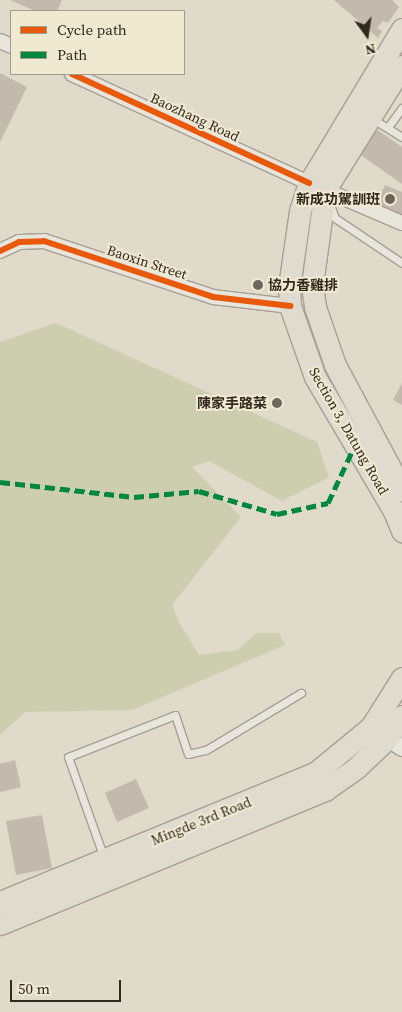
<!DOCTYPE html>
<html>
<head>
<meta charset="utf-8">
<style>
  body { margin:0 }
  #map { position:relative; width:402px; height:1012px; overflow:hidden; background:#e0dacb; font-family:"Source Serif 4","Noto Sans TC",serif }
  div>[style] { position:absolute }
  .green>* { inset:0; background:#cdceb0 }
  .building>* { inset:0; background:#c3b9ac }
  .roads { filter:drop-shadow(1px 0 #a59f95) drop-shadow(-1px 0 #a59f95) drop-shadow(0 1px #a59f95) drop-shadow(0 -1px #a59f95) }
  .service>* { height:7px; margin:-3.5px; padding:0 3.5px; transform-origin:3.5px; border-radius:3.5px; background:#e8e5dc }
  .minor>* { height:14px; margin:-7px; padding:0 7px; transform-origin:7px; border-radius:7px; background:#e8e5dc }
  .tertiary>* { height:16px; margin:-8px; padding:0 8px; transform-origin:8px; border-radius:8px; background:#e8e5dc }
  .primary>* { height:21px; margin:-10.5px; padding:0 10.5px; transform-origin:10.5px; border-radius:10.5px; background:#dfdbce }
  .quiet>* { height:5px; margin-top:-2.5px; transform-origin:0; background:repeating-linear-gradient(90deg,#00873e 0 10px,transparent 0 15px) }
  .cycleway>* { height:6px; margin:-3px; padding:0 3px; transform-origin:3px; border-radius:3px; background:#e8590c }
  .dots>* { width:14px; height:14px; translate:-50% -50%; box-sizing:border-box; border:2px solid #f0e9d2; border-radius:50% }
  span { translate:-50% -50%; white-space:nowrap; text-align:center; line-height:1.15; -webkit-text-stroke:4px #f0e9d2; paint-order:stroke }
  .street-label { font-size:14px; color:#32281e }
  .poi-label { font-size:14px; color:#32281e; font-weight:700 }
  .right { translate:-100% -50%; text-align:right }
  .left { translate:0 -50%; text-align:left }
  .legend { position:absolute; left:10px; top:10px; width:175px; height:65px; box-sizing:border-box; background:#f0e9d2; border:1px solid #a49c8a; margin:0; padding:6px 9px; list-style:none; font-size:15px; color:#32281e }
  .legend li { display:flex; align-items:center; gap:10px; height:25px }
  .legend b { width:25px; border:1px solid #a49c8a }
  .north { position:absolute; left:342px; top:10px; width:50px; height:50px; -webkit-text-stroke:4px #f0e9d2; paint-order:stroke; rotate:166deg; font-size:14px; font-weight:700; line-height:20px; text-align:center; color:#32281e }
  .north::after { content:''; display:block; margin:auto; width:18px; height:22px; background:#32281e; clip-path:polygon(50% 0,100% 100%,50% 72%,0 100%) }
  .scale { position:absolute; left:10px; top:980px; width:111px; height:22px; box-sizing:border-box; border:2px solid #32281e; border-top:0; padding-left:6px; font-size:15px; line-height:18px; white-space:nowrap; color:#32281e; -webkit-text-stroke:4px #f0e9d2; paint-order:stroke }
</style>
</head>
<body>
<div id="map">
  <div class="green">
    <div style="clip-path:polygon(56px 323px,317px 442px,329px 477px,282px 501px,209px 461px,192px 467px,241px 517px,172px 605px,179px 622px,199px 655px,238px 650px,256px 633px,279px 633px,285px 645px,132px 710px,25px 712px,0 735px,0 342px)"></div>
  </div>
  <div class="building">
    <div style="clip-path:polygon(10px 0,62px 0,57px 11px,35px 11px)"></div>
    <div style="clip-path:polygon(334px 0,392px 0,399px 7px,388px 23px,383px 21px,377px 28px,382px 31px,378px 38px)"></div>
    <div style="clip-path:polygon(0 73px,27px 87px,0 142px)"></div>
    <div style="clip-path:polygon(376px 129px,402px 147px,402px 184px,358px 153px)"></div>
    <div style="clip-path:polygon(385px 185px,402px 192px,402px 217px,376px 205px)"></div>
    <div style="clip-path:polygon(402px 383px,402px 405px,393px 400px)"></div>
    <div style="clip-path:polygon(15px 760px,21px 787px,0 792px,0 764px)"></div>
    <div style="clip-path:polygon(136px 779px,149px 808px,117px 822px,105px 793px)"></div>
    <div style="clip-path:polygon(42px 815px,52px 868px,16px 875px,6px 821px)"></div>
  </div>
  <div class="roads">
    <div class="service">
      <div style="left:373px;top:119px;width:34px;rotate:32deg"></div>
      <div style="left:388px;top:127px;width:24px;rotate:-54deg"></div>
      <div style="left:330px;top:205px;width:14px;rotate:69deg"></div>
      <div style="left:335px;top:218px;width:81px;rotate:33.9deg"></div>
      <div style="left:104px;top:858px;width:107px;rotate:-109.6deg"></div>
      <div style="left:68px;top:757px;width:115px;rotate:-21.4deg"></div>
      <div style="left:175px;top:715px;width:41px;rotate:71.6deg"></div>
      <div style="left:188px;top:754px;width:18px;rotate:-13deg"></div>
      <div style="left:206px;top:750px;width:111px;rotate:-31deg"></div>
    </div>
    <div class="minor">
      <div style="left:0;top:41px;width:12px;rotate:24deg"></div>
      <div style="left:72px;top:74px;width:261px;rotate:24.7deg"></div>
      <div style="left:325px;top:190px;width:84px;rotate:23.2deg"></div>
      <div style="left:0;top:251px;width:21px;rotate:-25deg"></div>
      <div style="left:19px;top:242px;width:25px;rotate:-2deg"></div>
      <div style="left:44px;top:241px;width:178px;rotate:18.3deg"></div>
      <div style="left:213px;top:297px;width:78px;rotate:6.7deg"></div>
    </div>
    <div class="tertiary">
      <div style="left:379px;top:732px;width:28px;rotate:35deg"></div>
    </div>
    <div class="primary">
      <div style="left:402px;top:29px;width:180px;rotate:121.1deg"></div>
      <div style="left:309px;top:183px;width:29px;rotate:108deg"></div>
      <div style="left:300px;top:211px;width:76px;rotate:98.3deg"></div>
      <div style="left:289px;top:286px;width:20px;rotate:87deg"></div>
      <div style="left:290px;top:306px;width:75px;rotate:70.6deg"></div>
      <div style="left:315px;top:377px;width:156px;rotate:59.5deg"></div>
      <div style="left:394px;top:511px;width:22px;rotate:68deg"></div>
      <div style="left:402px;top:66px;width:146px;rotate:121.8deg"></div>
      <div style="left:325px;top:190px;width:96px;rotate:97.8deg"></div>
      <div style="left:312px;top:285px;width:22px;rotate:82deg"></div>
      <div style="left:315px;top:307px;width:61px;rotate:71deg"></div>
      <div style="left:335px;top:365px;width:142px;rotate:61.8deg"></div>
      <div style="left:0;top:902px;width:340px;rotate:-22.3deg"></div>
      <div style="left:315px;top:773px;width:72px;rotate:-39.4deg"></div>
      <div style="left:371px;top:727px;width:58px;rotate:-57.7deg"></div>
      <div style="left:0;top:924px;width:352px;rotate:-22.4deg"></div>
      <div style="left:325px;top:790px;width:38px;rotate:-35deg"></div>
      <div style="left:356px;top:768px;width:44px;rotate:-43.2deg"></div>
      <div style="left:388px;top:738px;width:26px;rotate:-58deg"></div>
    </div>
  </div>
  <div class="quiet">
    <div style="left:0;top:482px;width:135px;rotate:6.4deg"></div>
    <div style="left:134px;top:497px;width:65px;rotate:-5.3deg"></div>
    <div style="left:199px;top:491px;width:81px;rotate:16.4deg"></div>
    <div style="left:277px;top:514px;width:52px;rotate:-12.2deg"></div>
    <div style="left:328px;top:503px;width:64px;rotate:-65deg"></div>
  </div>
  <div class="cycleway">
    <div style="left:72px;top:74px;width:261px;rotate:24.7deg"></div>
    <div style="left:0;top:251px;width:21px;rotate:-25deg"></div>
    <div style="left:19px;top:242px;width:25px;rotate:-2deg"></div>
    <div style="left:44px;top:241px;width:178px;rotate:18.3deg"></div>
    <div style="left:213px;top:297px;width:78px;rotate:6.7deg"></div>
  </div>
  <div class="dots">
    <div style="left:390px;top:199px;background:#6f665b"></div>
    <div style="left:258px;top:285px;background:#6f665b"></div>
    <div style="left:277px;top:403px;background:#6f665b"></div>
  </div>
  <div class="street-label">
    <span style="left:195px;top:117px;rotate:25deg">Baozhang Road</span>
    <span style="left:147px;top:262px;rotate:18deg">Baoxin Street</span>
    <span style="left:349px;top:431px;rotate:60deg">Section 3, Datung Road</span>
    <span style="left:201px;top:821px;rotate:-22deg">Mingde 3rd Road</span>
  </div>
  <div class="poi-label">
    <span class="right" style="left:380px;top:199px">新成功駕訓班</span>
    <span class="left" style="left:268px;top:285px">協力香雞排</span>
    <span class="right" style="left:267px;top:403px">陳家手路菜</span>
  </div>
  <ul class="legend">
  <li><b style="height:6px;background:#e8590c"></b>Cycle path</li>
  <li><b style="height:6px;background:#00873e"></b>Path</li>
  </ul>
  <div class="north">N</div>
  <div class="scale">50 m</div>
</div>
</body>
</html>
